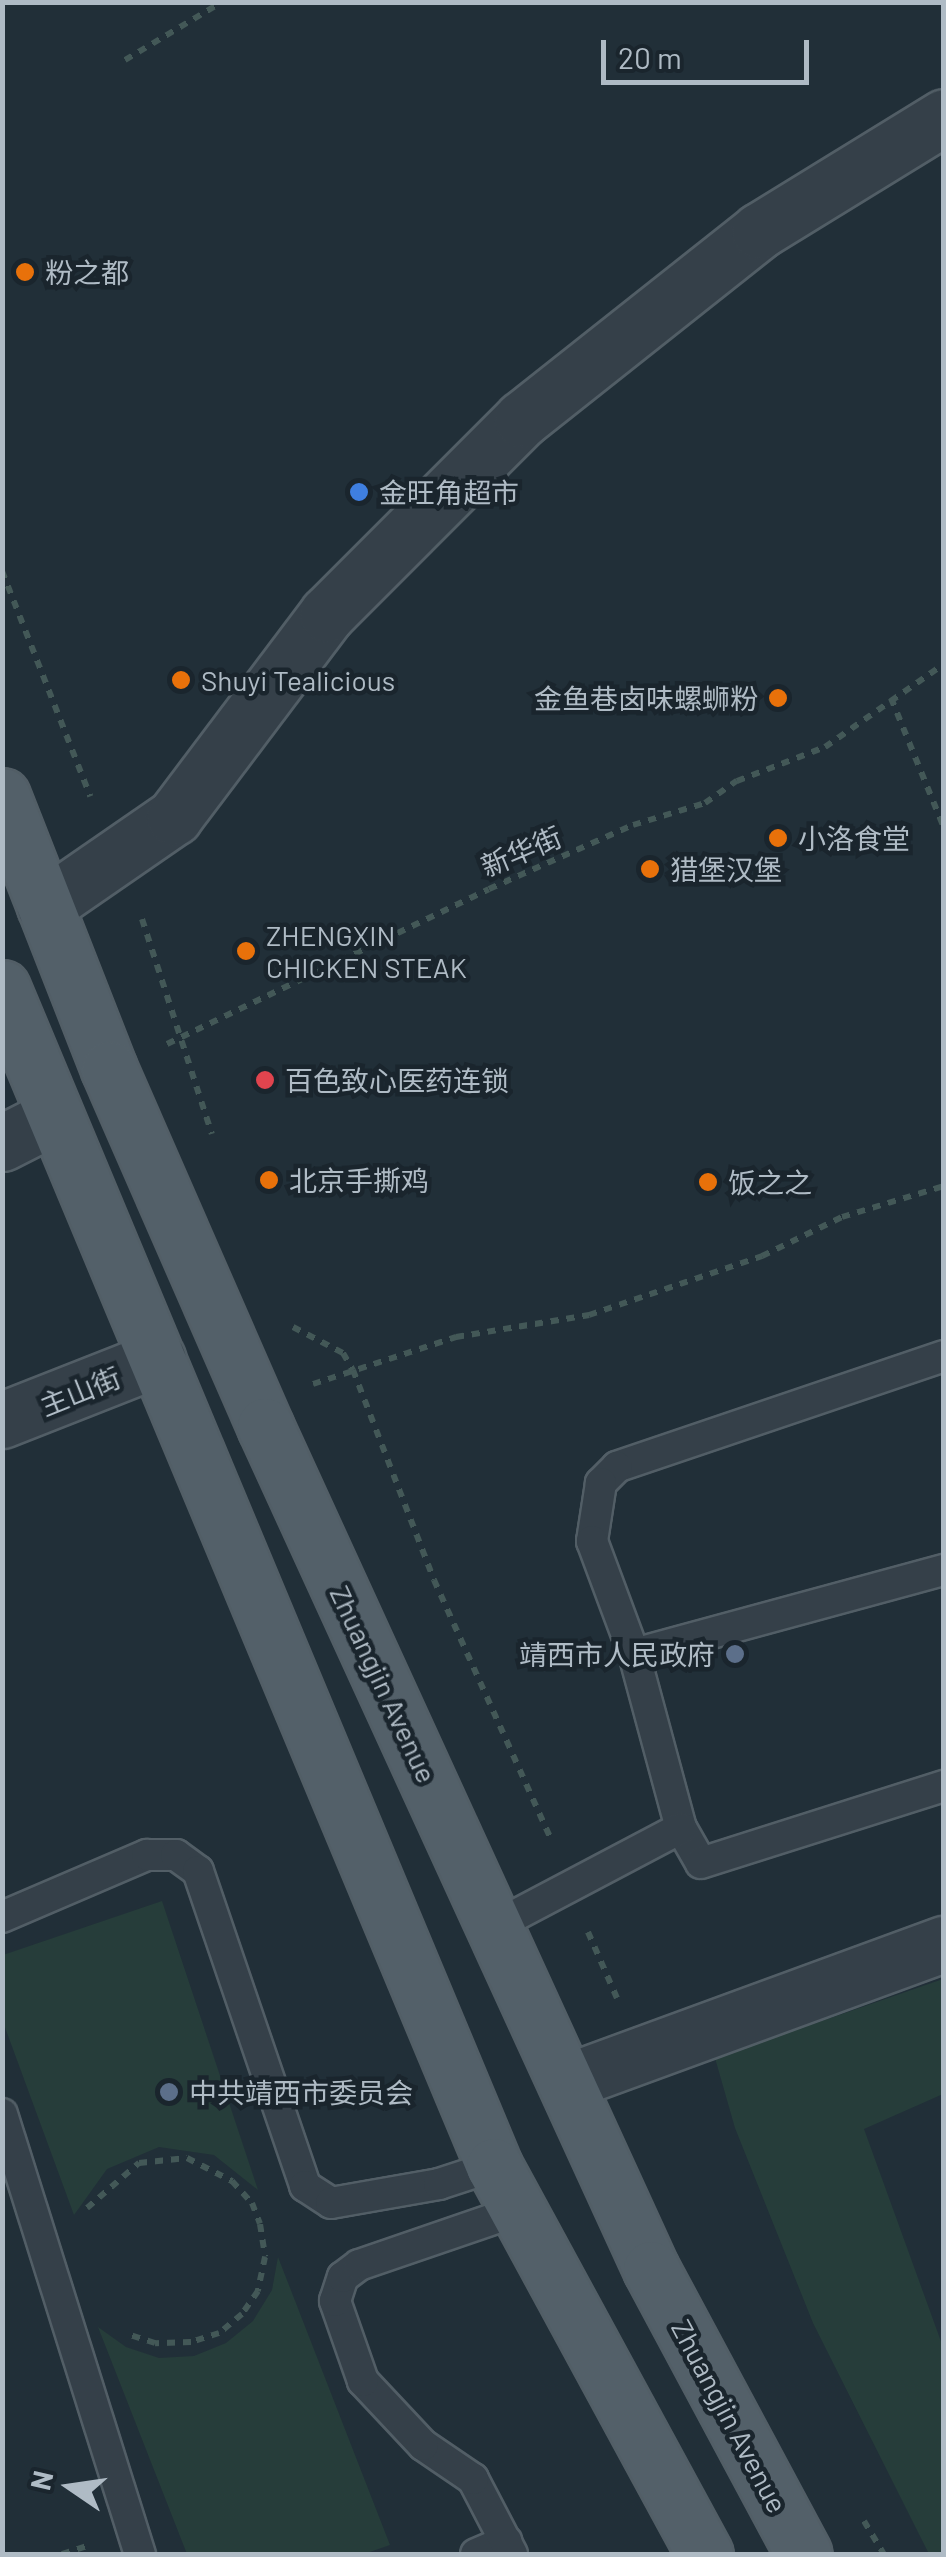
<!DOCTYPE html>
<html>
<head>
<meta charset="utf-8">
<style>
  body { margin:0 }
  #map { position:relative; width:946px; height:2557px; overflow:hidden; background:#212f38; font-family:Barlow,"Noto Sans SC",sans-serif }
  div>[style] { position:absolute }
  .green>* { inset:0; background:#263d3a }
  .path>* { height:6px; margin-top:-3px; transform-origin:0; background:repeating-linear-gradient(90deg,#435857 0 8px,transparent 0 16px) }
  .roads { filter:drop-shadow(2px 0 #525e66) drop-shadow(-2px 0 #525e66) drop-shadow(0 2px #525e66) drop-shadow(0 -2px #525e66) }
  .lane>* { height:30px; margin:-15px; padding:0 15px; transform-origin:15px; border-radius:15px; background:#354049 }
  .street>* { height:55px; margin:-27.5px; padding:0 27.5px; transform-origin:27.5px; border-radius:27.5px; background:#354049 }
  .primary>* { height:55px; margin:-27.5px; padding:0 27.5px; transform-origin:27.5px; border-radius:27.5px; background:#536069 }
  .dots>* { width:28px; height:28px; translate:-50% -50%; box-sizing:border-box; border:5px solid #1a252d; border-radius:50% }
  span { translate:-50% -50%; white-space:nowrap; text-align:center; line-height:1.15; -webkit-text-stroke:9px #1a252d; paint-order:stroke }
  .poi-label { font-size:28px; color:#afbbc5 }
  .left { translate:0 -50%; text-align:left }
  .right { translate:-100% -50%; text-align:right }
  .street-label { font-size:28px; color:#afbbc5 }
  .frame { position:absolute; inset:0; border:5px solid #afbbc5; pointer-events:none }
  .north { position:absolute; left:20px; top:2437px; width:100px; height:100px; -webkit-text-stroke:8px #1a252d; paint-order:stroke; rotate:283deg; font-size:28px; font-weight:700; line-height:40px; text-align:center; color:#afbbc5 }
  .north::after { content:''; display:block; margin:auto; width:35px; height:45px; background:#afbbc5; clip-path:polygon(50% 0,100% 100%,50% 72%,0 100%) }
  .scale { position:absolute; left:601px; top:40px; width:208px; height:45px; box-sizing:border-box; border:5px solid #afbbc5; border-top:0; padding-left:12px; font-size:30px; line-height:35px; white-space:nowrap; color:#afbbc5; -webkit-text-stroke:8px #1a252d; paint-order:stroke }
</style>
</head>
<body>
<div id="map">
  <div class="green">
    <div style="clip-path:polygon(162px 1901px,258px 2190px,214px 2155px,159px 2147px,107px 2169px,74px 2215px,3px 2022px,3px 1955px)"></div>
    <div style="clip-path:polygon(943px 1979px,943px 2094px,864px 2129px,943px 2347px,943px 2554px,929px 2554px,813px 2323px,735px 2128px,715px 2058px)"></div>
    <div style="clip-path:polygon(278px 2257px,390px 2545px,364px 2554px,187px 2554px,98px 2327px,126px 2347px,159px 2358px,194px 2356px,226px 2343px,253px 2321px,272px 2290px)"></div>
  </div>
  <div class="path">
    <div style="left:125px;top:60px;width:113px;rotate:-30.9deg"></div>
    <div style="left:2px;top:571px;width:242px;rotate:68.6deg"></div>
    <div style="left:891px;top:698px;width:140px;rotate:67.8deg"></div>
    <div style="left:142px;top:919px;width:226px;rotate:72deg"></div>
    <div style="left:167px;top:1044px;width:357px;rotate:-25.7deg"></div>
    <div style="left:489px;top:889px;width:158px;rotate:-24deg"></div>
    <div style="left:633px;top:825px;width:75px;rotate:-17deg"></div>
    <div style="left:705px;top:803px;width:39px;rotate:-35deg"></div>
    <div style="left:737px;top:781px;width:94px;rotate:-21.1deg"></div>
    <div style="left:825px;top:747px;width:145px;rotate:-34.9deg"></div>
    <div style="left:293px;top:1327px;width:56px;rotate:27.5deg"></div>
    <div style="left:343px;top:1353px;width:20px;rotate:60deg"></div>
    <div style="left:353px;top:1370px;width:225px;rotate:68.9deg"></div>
    <div style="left:434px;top:1580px;width:286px;rotate:65.7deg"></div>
    <div style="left:313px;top:1384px;width:151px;rotate:-18.2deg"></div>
    <div style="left:456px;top:1337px;width:135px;rotate:-9.4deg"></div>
    <div style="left:589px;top:1315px;width:183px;rotate:-18.8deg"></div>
    <div style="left:762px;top:1256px;width:89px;rotate:-26deg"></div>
    <div style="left:842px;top:1217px;width:107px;rotate:-16.9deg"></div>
    <div style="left:588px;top:1932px;width:72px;rotate:66.3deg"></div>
    <div style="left:87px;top:2208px;width:69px;rotate:-40.9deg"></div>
    <div style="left:139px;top:2163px;width:48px;rotate:-5.9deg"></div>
    <div style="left:187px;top:2158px;width:51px;rotate:27.1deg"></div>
    <div style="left:232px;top:2181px;width:30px;rotate:48deg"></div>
    <div style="left:252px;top:2203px;width:22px;rotate:69deg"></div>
    <div style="left:260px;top:2224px;width:33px;rotate:81deg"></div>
    <div style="left:265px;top:2257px;width:35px;rotate:102deg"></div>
    <div style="left:258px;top:2291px;width:28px;rotate:125deg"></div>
    <div style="left:242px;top:2314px;width:30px;rotate:140deg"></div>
    <div style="left:219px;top:2333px;width:29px;rotate:162deg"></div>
    <div style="left:191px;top:2342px;width:36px;rotate:178deg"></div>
    <div style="left:155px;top:2343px;width:29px;rotate:-162deg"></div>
    <div style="left:864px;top:2521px;width:39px;rotate:59deg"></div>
    <div style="left:62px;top:2554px;width:25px;rotate:-18deg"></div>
  </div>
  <div class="roads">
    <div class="lane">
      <div style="left:944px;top:1356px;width:345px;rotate:161.3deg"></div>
      <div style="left:617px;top:1467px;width:23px;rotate:135deg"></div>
      <div style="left:601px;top:1483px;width:59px;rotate:98.8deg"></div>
      <div style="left:592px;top:1541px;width:121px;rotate:69.6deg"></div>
      <div style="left:634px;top:1654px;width:180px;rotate:74.9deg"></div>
      <div style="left:681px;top:1828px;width:40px;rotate:60.3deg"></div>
      <div style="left:701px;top:1863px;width:255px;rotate:-17.6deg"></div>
      <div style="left:634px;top:1654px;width:321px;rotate:-15.2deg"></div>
      <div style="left:2px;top:1917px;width:158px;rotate:-23.2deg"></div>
      <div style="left:147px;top:1855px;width:29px"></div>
      <div style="left:176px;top:1855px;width:27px;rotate:36deg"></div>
      <div style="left:198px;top:1871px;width:333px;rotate:71.2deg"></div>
      <div style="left:305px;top:2186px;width:31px;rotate:33deg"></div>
      <div style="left:331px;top:2203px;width:110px;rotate:-10deg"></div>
      <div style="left:439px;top:2184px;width:58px;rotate:-18.1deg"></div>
      <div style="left:495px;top:1926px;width:210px;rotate:-27.8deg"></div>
      <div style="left:2px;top:2114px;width:461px;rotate:72.6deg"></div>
      <div style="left:476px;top:2554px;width:33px;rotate:-23deg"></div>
      <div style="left:512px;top:2554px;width:85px;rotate:-117.5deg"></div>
      <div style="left:473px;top:2479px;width:60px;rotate:-145.8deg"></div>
      <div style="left:423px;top:2445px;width:88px;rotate:-133.2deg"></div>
      <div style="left:363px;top:2381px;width:85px;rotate:-109.3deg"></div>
      <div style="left:335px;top:2301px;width:25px;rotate:-72deg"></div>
      <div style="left:343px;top:2277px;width:20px;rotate:-37deg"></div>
      <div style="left:359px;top:2265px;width:167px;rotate:-18.9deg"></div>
    </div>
    <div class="street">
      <div style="left:45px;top:906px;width:157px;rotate:-34.6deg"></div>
      <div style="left:174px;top:817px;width:254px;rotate:-53deg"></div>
      <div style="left:327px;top:614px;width:276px;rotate:-45deg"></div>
      <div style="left:522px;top:419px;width:303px;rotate:-38.4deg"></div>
      <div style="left:759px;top:231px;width:217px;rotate:-31.6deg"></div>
      <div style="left:2px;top:1143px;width:59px;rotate:-27deg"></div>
      <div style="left:2px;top:1420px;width:167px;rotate:-21.5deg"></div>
      <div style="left:569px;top:2081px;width:399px;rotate:-20.1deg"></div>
    </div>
    <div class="primary">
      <div style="left:2px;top:796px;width:293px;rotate:68.6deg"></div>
      <div style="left:109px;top:1069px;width:390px;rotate:66.4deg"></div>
      <div style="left:265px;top:1426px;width:927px;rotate:65.4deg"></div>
      <div style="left:651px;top:2269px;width:323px;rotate:61.8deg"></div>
      <div style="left:2px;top:988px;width:1277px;rotate:67.33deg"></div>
      <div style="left:494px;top:2166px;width:442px;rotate:61.5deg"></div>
    </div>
  </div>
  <div class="dots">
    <div style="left:25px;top:272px;background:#e8710a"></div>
    <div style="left:359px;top:492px;background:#3f7fe0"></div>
    <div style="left:181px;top:680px;background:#e8710a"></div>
    <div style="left:778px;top:698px;background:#e8710a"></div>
    <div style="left:778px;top:838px;background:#e8710a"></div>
    <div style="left:650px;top:869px;background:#e8710a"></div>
    <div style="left:246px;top:951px;background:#e8710a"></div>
    <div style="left:265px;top:1080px;background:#e0444e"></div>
    <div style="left:269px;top:1180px;background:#e8710a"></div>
    <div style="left:708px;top:1182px;background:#e8710a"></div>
    <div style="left:735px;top:1654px;background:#5c6f8a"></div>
    <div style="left:169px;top:2092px;background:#5c6f8a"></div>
  </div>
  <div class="poi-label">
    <span class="left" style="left:45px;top:272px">粉之都</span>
    <span class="left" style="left:379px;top:492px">金旺角超市</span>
    <span class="left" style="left:201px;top:680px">Shuyi Tealicious</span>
    <span class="right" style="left:758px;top:698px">金鱼巷卤味螺蛳粉</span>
    <span class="left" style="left:798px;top:838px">小洛食堂</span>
    <span class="left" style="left:670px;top:869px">猎堡汉堡</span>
    <span class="left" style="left:266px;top:951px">ZHENGXIN<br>CHICKEN STEAK</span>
    <span class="left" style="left:285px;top:1080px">百色致心医药连锁</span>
    <span class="left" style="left:289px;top:1180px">北京手撕鸡</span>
    <span class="left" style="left:728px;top:1182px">饭之之</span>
    <span class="right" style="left:715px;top:1654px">靖西市人民政府</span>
    <span class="left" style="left:189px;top:2092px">中共靖西市委员会</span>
  </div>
  <div class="street-label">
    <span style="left:521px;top:851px;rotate:-23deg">新华街</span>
    <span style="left:80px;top:1391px;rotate:-22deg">主山街</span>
    <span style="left:384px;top:1684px;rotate:65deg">Zhuangjin Avenue</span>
    <span style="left:730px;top:2416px;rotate:62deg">Zhuangjin Avenue</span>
  </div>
  <div class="frame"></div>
  <div class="north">N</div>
  <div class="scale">20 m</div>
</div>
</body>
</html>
